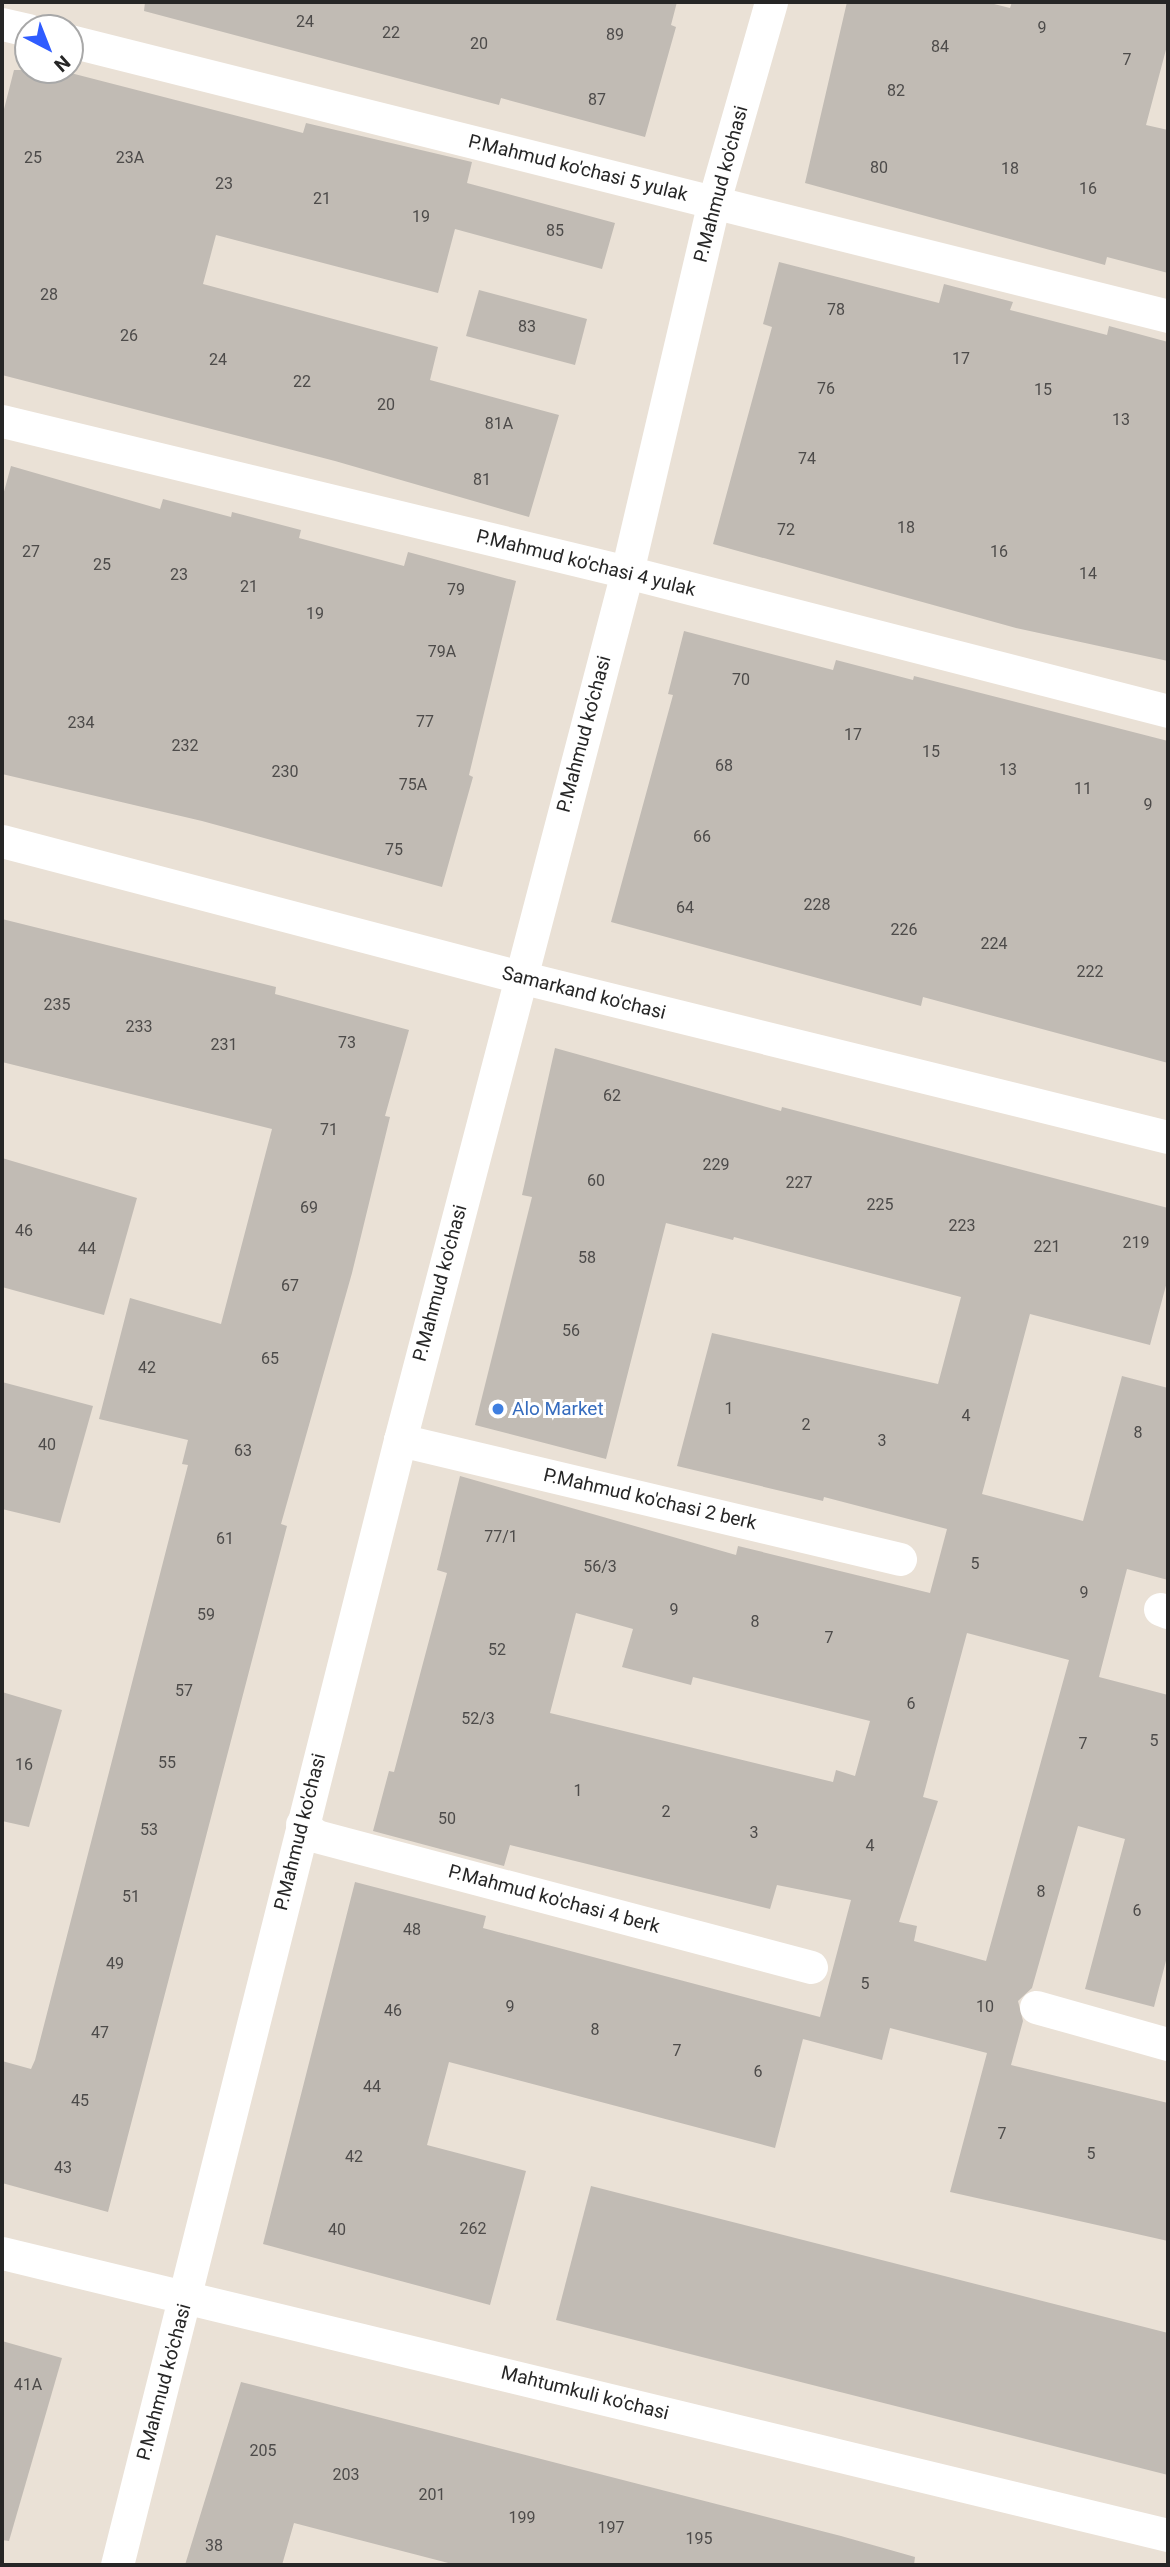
<!DOCTYPE html>
<html>
<head>
<meta charset="utf-8">
<style>
  body { margin:0 }
  #map { position:relative; width:1170px; height:2567px; overflow:hidden; background:#eae1d6; font-family:Roboto,sans-serif }
  div>[style] { position:absolute }
  .building>* { inset:0; background:#c1bbb4 }
  .minor>* { height:33px; margin:-16.5px; padding:0 16.5px; transform-origin:16.5px; border-radius:16.5px; background:#fff }
  .dots>* { width:19px; height:19px; translate:-50% -50%; box-sizing:border-box; border:4px solid #fff; border-radius:50% }
  span { translate:-50% -50%; white-space:nowrap; text-align:center; line-height:1.15; -webkit-text-stroke:6px #fff; paint-order:stroke }
  .number-label { font-size:16px; color:#4d4b4a }
  .number-label span { -webkit-text-stroke-width:0 }
  .street-label { font-size:19px; color:#262626 }
  .shop-label { font-size:19px; color:#366cbe }
  .left { translate:0 -50%; text-align:left }
  .frame { position:absolute; inset:0; border:4px solid #262626; pointer-events:none }
  .north { position:absolute; left:14px; top:14px; width:70px; height:70px; box-sizing:border-box; background:#fff; border:2px solid #a8a8a8; border-radius:50%; rotate:138deg; font-size:19px; font-weight:700; line-height:28px; text-align:center; color:#262626 }
  .north::after { content:''; display:block; margin:auto; width:24px; height:32px; background:#2f5cff; clip-path:polygon(50% 0,100% 100%,50% 72%,0 100%) }
</style>
</head>
<body>
<div id="map">
  <div class="building">
    <div style="clip-path:polygon(145px 2px,677px 2px,671px 25px,676px 27px,645px 137px,501px 98px,499px 105px,144px 11px)"></div>
    <div style="clip-path:polygon(847px 2px,986px 2px,1010px 8px,1012px 2px,1168px 2px,1168px 42px,1146px 125px,1168px 130px,1168px 273px,1107px 257px,1105px 265px,805px 183px)"></div>
    <div style="clip-path:polygon(14px 70px,59px 70px,303px 133px,306px 123px,472px 162px,467px 183px,615px 223px,602px 269px,455px 229px,438px 293px,216px 235px,203px 284px,438px 347px,430px 380px,559px 415px,529px 517px,335px 461px,2px 375px,2px 117px)"></div>
    <div style="clip-path:polygon(779px 262px,939px 303px,944px 284px,1013px 302px,1010px 310px,1107px 335px,1109px 326px,1168px 342px,1168px 661px,1016px 628px,713px 544px,772px 327px,763px 324px)"></div>
    <div style="clip-path:polygon(479px 290px,587px 319px,575px 365px,466px 336px)"></div>
    <div style="clip-path:polygon(11px 466px,160px 509px,163px 499px,231px 517px,232px 512px,301px 530px,299px 538px,404px 566px,408px 552px,516px 581px,469px 775px,473px 777px,442px 887px,202px 821px,2px 774px,2px 499px)"></div>
    <div style="clip-path:polygon(684px 631px,833px 670px,836px 660px,913px 680px,914px 676px,1168px 741px,1168px 1063px,923px 997px,921px 1006px,611px 922px,673px 695px,668px 694px)"></div>
    <div style="clip-path:polygon(2px 919px,276px 987px,275px 994px,409px 1030px,385px 1116px,390px 1117px,352px 1273px,281px 1524px,287px 1526px,108px 2212px,2px 2183px,2px 2061px,31px 2069px,35px 2060px,188px 1465px,182px 1464px,188px 1440px,99px 1419px,130px 1298px,221px 1324px,272px 1129px,2px 1062px)"></div>
    <div style="clip-path:polygon(evenodd,555px 1048px,781px 1111px,782px 1107px,1168px 1208px,1168px 1278px,1150px 1345px,1030px 1314px,982px 1494px,1083px 1521px,1122px 1376px,1168px 1388px,1168px 1580px,1127px 1569px,1099px 1677px,1168px 1695px,1168px 1953px,1154px 2007px,1085px 1989px,1125px 1839px,1078px 1826px,1032px 1988px,1018px 2001px,1023px 2021px,1011px 2065px,1168px 2103px,1168px 2241px,950px 2192px,987px 2053px,890px 2028px,882px 2060px,803px 2039px,775px 2148px,449px 2062px,427px 2145px,526px 2171px,490px 2305px,263px 2244px,355px 1882px,486px 1916px,483px 1928px,820px 2017px,851px 1900px,777px 1885px,770px 1909px,510px 1845px,504px 1866px,373px 1831px,389px 1771px,394px 1772px,447px 1573px,437px 1570px,460px 1476px,736px 1555px,738px 1546px,930px 1593px,947px 1529px,824px 1497px,823px 1501px,677px 1466px,712px 1333px,938px 1384px,961px 1297px,734px 1237px,733px 1240px,666px 1223px,606px 1459px,475px 1425px,532px 1197px,522px 1195px,555px 1048px,576px 1613px,633px 1629px,622px 1667px,691px 1685px,693px 1677px,870px 1721px,855px 1776px,836px 1770px,833px 1782px,550px 1713px,576px 1613px,555px 1048px,967px 1633px,1069px 1660px,986px 1961px,914px 1941px,917px 1926px,899px 1922px,938px 1801px,923px 1797px,967px 1633px)"></div>
    <div style="clip-path:polygon(2px 1158px,137px 1198px,104px 1315px,2px 1287px)"></div>
    <div style="clip-path:polygon(2px 1382px,93px 1406px,60px 1523px,2px 1509px)"></div>
    <div style="clip-path:polygon(2px 1692px,62px 1710px,29px 1827px,2px 1821px)"></div>
    <div style="clip-path:polygon(591px 2186px,1168px 2333px,1168px 2475px,556px 2320px)"></div>
    <div style="clip-path:polygon(2px 2341px,62px 2358px,9px 2541px,2px 2540px)"></div>
    <div style="clip-path:polygon(241px 2382px,841px 2536px,915px 2557px,914px 2565px,456px 2565px,294px 2523px,282px 2565px,185px 2565px)"></div>
  </div>
  <div class="minor">
    <div style="left:2px;top:24px;width:27px;rotate:13deg"></div>
    <div style="left:70px;top:41px;width:1132px;rotate:14.06deg"></div>
    <div style="left:2px;top:421px;width:643px;rotate:13.58deg"></div>
    <div style="left:627px;top:572px;width:559px;rotate:14.41deg"></div>
    <div style="left:2px;top:841px;width:536px;rotate:14.71deg"></div>
    <div style="left:520px;top:977px;width:667px;rotate:13.87deg"></div>
    <div style="left:400px;top:1440px;width:514px;rotate:13.39deg"></div>
    <div style="left:1160px;top:1609px;width:9px;rotate:21deg"></div>
    <div style="left:302px;top:1824px;width:18px;rotate:41deg"></div>
    <div style="left:316px;top:1836px;width:512px;rotate:14.82deg"></div>
    <div style="left:1036px;top:2007px;width:137px;rotate:15.7deg"></div>
    <div style="left:2px;top:2253px;width:1200px;rotate:13.6deg"></div>
    <div style="left:117px;top:2565px;width:1160px;rotate:-75.88deg"></div>
    <div style="left:400px;top:1440px;width:897px;rotate:-75.34deg"></div>
    <div style="left:627px;top:572px;width:381px;rotate:-76.8deg"></div>
    <div style="left:714px;top:201px;width:207px;rotate:-74deg"></div>
  </div>
  <div class="dots">
    <div style="left:498px;top:1409px;background:#3f7fe0"></div>
  </div>
  <div class="number-label">
    <span style="left:305px;top:22px">24</span>
    <span style="left:1042px;top:28px">9</span>
    <span style="left:391px;top:33px">22</span>
    <span style="left:615px;top:35px">89</span>
    <span style="left:479px;top:44px">20</span>
    <span style="left:940px;top:47px">84</span>
    <span style="left:1127px;top:60px">7</span>
    <span style="left:896px;top:91px">82</span>
    <span style="left:597px;top:100px">87</span>
    <span style="left:33px;top:158px">25</span>
    <span style="left:130px;top:158px">23A</span>
    <span style="left:879px;top:168px">80</span>
    <span style="left:1010px;top:169px">18</span>
    <span style="left:224px;top:184px">23</span>
    <span style="left:1088px;top:189px">16</span>
    <span style="left:322px;top:199px">21</span>
    <span style="left:421px;top:217px">19</span>
    <span style="left:555px;top:231px">85</span>
    <span style="left:49px;top:295px">28</span>
    <span style="left:836px;top:310px">78</span>
    <span style="left:527px;top:327px">83</span>
    <span style="left:129px;top:336px">26</span>
    <span style="left:961px;top:359px">17</span>
    <span style="left:218px;top:360px">24</span>
    <span style="left:302px;top:382px">22</span>
    <span style="left:826px;top:389px">76</span>
    <span style="left:1043px;top:390px">15</span>
    <span style="left:386px;top:405px">20</span>
    <span style="left:1121px;top:420px">13</span>
    <span style="left:499px;top:424px">81A</span>
    <span style="left:807px;top:459px">74</span>
    <span style="left:482px;top:480px">81</span>
    <span style="left:906px;top:528px">18</span>
    <span style="left:786px;top:530px">72</span>
    <span style="left:31px;top:552px">27</span>
    <span style="left:999px;top:552px">16</span>
    <span style="left:102px;top:565px">25</span>
    <span style="left:1088px;top:574px">14</span>
    <span style="left:179px;top:575px">23</span>
    <span style="left:249px;top:587px">21</span>
    <span style="left:456px;top:590px">79</span>
    <span style="left:315px;top:614px">19</span>
    <span style="left:442px;top:652px">79A</span>
    <span style="left:741px;top:680px">70</span>
    <span style="left:425px;top:722px">77</span>
    <span style="left:81px;top:723px">234</span>
    <span style="left:853px;top:735px">17</span>
    <span style="left:185px;top:746px">232</span>
    <span style="left:931px;top:752px">15</span>
    <span style="left:724px;top:766px">68</span>
    <span style="left:1008px;top:770px">13</span>
    <span style="left:285px;top:772px">230</span>
    <span style="left:413px;top:785px">75A</span>
    <span style="left:1083px;top:789px">11</span>
    <span style="left:1148px;top:805px">9</span>
    <span style="left:702px;top:837px">66</span>
    <span style="left:394px;top:850px">75</span>
    <span style="left:817px;top:905px">228</span>
    <span style="left:685px;top:908px">64</span>
    <span style="left:904px;top:930px">226</span>
    <span style="left:994px;top:944px">224</span>
    <span style="left:1090px;top:972px">222</span>
    <span style="left:57px;top:1005px">235</span>
    <span style="left:139px;top:1027px">233</span>
    <span style="left:347px;top:1043px">73</span>
    <span style="left:224px;top:1045px">231</span>
    <span style="left:612px;top:1096px">62</span>
    <span style="left:329px;top:1130px">71</span>
    <span style="left:716px;top:1165px">229</span>
    <span style="left:596px;top:1181px">60</span>
    <span style="left:799px;top:1183px">227</span>
    <span style="left:880px;top:1205px">225</span>
    <span style="left:309px;top:1208px">69</span>
    <span style="left:962px;top:1226px">223</span>
    <span style="left:24px;top:1231px">46</span>
    <span style="left:1136px;top:1243px">219</span>
    <span style="left:1047px;top:1247px">221</span>
    <span style="left:87px;top:1249px">44</span>
    <span style="left:587px;top:1258px">58</span>
    <span style="left:290px;top:1286px">67</span>
    <span style="left:571px;top:1331px">56</span>
    <span style="left:270px;top:1359px">65</span>
    <span style="left:147px;top:1368px">42</span>
    <span style="left:729px;top:1409px">1</span>
    <span style="left:966px;top:1416px">4</span>
    <span style="left:806px;top:1425px">2</span>
    <span style="left:1138px;top:1433px">8</span>
    <span style="left:882px;top:1441px">3</span>
    <span style="left:47px;top:1445px">40</span>
    <span style="left:243px;top:1451px">63</span>
    <span style="left:501px;top:1537px">77/1</span>
    <span style="left:225px;top:1539px">61</span>
    <span style="left:975px;top:1564px">5</span>
    <span style="left:600px;top:1567px">56/3</span>
    <span style="left:1084px;top:1593px">9</span>
    <span style="left:674px;top:1610px">9</span>
    <span style="left:206px;top:1615px">59</span>
    <span style="left:755px;top:1622px">8</span>
    <span style="left:829px;top:1638px">7</span>
    <span style="left:497px;top:1650px">52</span>
    <span style="left:184px;top:1691px">57</span>
    <span style="left:911px;top:1704px">6</span>
    <span style="left:478px;top:1719px">52/3</span>
    <span style="left:1154px;top:1741px">5</span>
    <span style="left:1083px;top:1744px">7</span>
    <span style="left:167px;top:1763px">55</span>
    <span style="left:24px;top:1765px">16</span>
    <span style="left:578px;top:1791px">1</span>
    <span style="left:666px;top:1812px">2</span>
    <span style="left:447px;top:1819px">50</span>
    <span style="left:149px;top:1830px">53</span>
    <span style="left:754px;top:1833px">3</span>
    <span style="left:870px;top:1846px">4</span>
    <span style="left:1041px;top:1892px">8</span>
    <span style="left:131px;top:1897px">51</span>
    <span style="left:1137px;top:1911px">6</span>
    <span style="left:412px;top:1930px">48</span>
    <span style="left:115px;top:1964px">49</span>
    <span style="left:865px;top:1984px">5</span>
    <span style="left:510px;top:2007px">9</span>
    <span style="left:985px;top:2007px">10</span>
    <span style="left:393px;top:2011px">46</span>
    <span style="left:595px;top:2030px">8</span>
    <span style="left:100px;top:2033px">47</span>
    <span style="left:677px;top:2051px">7</span>
    <span style="left:758px;top:2072px">6</span>
    <span style="left:372px;top:2087px">44</span>
    <span style="left:80px;top:2101px">45</span>
    <span style="left:1002px;top:2134px">7</span>
    <span style="left:1091px;top:2154px">5</span>
    <span style="left:354px;top:2157px">42</span>
    <span style="left:63px;top:2168px">43</span>
    <span style="left:473px;top:2229px">262</span>
    <span style="left:337px;top:2230px">40</span>
    <span style="left:28px;top:2385px">41А</span>
    <span style="left:263px;top:2451px">205</span>
    <span style="left:346px;top:2475px">203</span>
    <span style="left:432px;top:2495px">201</span>
    <span style="left:522px;top:2518px">199</span>
    <span style="left:611px;top:2528px">197</span>
    <span style="left:699px;top:2539px">195</span>
    <span style="left:214px;top:2546px">38</span>
  </div>
  <div class="street-label">
    <span style="left:578px;top:168px;rotate:14deg">P.Mahmud ko'chasi 5 yulak</span>
    <span style="left:721px;top:184px;rotate:-75deg">P.Mahmud ko'chasi</span>
    <span style="left:586px;top:563px;rotate:14deg">P.Mahmud ko'chasi 4 yulak</span>
    <span style="left:584px;top:734px;rotate:-75deg">P.Mahmud ko'chasi</span>
    <span style="left:584px;top:993px;rotate:14deg">Samarkand ko'chasi</span>
    <span style="left:440px;top:1283px;rotate:-75deg">P.Mahmud ko'chasi</span>
    <span style="left:650px;top:1499px;rotate:13deg">P.Mahmud ko'chasi 2 berk</span>
    <span style="left:300px;top:1832px;rotate:-76deg">P.Mahmud ko'chasi</span>
    <span style="left:554px;top:1899px;rotate:15deg">P.Mahmud ko'chasi 4 berk</span>
    <span style="left:164px;top:2382px;rotate:-75deg">P.Mahmud ko'chasi</span>
    <span style="left:585px;top:2393px;rotate:14deg">Mahtumkuli ko'chasi</span>
  </div>
  <div class="shop-label">
    <span class="left" style="left:512px;top:1409px">Alo Market</span>
  </div>
  <div class="frame"></div>
  <div class="north">N</div>
</div>
</body>
</html>
